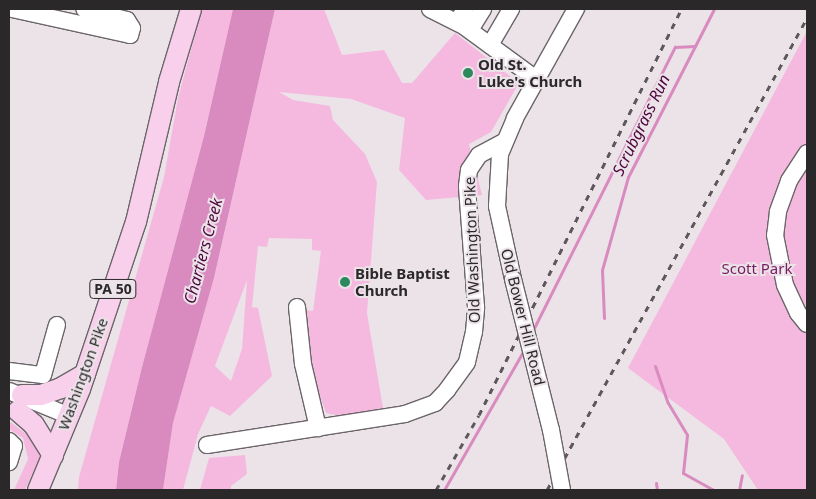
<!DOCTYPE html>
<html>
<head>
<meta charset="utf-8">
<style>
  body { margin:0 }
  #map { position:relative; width:816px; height:499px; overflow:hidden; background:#ebe3e8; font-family:"Noto Sans",sans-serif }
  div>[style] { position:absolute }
  .green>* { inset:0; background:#f5b9e0 }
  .water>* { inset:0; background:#d98bc0 }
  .stream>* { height:3px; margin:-1.5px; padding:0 1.5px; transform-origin:1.5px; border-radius:1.5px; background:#d98bc0 }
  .roads { filter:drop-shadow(1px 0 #6b6569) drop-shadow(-1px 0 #6b6569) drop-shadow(0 1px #6b6569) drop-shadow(0 -1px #6b6569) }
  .minor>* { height:16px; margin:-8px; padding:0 8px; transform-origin:8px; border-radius:8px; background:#fff }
  .major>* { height:20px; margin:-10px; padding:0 10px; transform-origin:10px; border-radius:10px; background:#f8d0eb }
  .rail>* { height:3px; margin-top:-1.5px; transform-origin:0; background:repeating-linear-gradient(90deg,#5c575a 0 6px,transparent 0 12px) }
  .bridges { filter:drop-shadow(1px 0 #6b6569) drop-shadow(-1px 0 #6b6569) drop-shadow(0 1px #6b6569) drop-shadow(0 -1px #6b6569) }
  .minor-bridge>* { height:16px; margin:-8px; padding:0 8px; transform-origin:8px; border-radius:8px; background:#fff }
  .dots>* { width:14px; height:14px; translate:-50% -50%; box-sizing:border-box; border:2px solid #ebe3e8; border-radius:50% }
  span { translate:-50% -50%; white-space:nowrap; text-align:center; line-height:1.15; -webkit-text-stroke:4px #ebe3e8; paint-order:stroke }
  .shield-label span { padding:1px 4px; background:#ebe3e8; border:1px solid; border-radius:4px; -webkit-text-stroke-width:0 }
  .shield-label { font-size:14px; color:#2b282a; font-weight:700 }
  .poi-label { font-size:15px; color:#2b282a; font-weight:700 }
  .left { translate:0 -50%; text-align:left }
  .street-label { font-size:15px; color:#2b282a }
  .park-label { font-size:15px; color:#771c61 }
  .water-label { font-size:16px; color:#4d053d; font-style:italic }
  .frame { position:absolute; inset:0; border:10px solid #2b282a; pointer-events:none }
</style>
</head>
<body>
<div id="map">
  <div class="green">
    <div style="clip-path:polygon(202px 9px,233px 9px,204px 136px,142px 367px,119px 462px,116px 490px,78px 490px,79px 477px,164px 177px,178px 98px)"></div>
    <div style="clip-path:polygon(evenodd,275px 9px,324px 9px,342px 55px,384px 50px,402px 83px,412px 83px,455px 33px,519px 83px,491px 132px,469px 144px,482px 195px,426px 200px,399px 170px,405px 118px,351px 99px,279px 92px,293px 100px,330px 106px,333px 120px,365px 154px,377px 182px,367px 313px,383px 408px,340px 416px,326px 413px,313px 375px,305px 334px,305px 310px,313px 311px,321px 251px,312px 250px,312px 239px,269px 238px,267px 247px,258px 246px,252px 307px,258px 308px,272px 376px,230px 416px,211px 406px,198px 434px,183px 490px,163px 490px,173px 423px,214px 278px,275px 9px,247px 280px,242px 349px,231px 381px,215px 366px,247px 280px)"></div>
    <div style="clip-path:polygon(807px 31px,807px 490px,758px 490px,724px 439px,628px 368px)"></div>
    <div style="clip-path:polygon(9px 421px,36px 441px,40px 457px,25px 490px,14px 490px,28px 459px,23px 438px,9px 429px)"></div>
    <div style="clip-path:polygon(245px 455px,247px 474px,231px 486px,231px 490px,200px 490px,209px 458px)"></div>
  </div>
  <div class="water">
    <div style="clip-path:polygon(233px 9px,275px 9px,214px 278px,173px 423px,163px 490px,116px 490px,119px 462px,142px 367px,204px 136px)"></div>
  </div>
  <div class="stream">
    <div style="left:604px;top:318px;width:48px;rotate:-92.4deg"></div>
    <div style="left:602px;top:270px;width:97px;rotate:-74.4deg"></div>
    <div style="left:628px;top:177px;width:189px;rotate:-62.9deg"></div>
    <div style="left:533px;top:330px;width:317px;rotate:-63.4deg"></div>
    <div style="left:675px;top:47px;width:20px;rotate:-3deg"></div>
    <div style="left:655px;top:366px;width:39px;rotate:71deg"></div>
    <div style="left:668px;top:403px;width:37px;rotate:59deg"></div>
    <div style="left:687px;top:435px;width:38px;rotate:96deg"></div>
    <div style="left:683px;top:473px;width:35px;rotate:29deg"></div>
    <div style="left:656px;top:483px;width:7px;rotate:82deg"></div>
    <div style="left:444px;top:490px;width:161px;rotate:-60.3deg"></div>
    <div style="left:739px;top:490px;width:15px;rotate:-79deg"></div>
  </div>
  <div class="roads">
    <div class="minor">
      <div style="left:12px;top:9px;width:121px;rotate:12.4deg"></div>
      <div style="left:130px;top:35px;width:7px;rotate:-74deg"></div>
      <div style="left:132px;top:28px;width:9px;rotate:-122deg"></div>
      <div style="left:127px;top:20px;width:44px;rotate:-165.7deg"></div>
      <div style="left:430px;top:9px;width:39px;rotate:27deg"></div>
      <div style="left:465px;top:27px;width:88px;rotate:36.2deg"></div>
      <div style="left:457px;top:22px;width:15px;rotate:-58deg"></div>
      <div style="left:470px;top:30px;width:25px;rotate:-58deg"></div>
      <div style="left:490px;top:45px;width:42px;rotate:-59.7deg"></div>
      <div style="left:807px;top:153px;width:33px;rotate:123deg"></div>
      <div style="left:789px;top:181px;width:33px;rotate:110deg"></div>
      <div style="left:778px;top:212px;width:23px;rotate:97deg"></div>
      <div style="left:775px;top:235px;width:51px;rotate:78.7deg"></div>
      <div style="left:785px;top:285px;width:31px;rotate:65deg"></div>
      <div style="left:798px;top:313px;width:14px;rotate:51deg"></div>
      <div style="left:513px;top:279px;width:75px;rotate:-102.4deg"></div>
      <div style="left:497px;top:206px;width:52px;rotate:-86.7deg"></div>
      <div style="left:500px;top:154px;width:39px;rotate:-67deg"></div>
      <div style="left:515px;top:118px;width:125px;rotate:-60.8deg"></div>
      <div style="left:297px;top:307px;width:57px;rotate:84deg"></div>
      <div style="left:303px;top:364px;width:66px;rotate:76.8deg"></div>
      <div style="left:9px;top:371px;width:34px;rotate:7deg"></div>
      <div style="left:43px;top:375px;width:52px;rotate:-74.4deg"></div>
      <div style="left:9px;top:391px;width:65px;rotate:22.6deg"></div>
      <div style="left:9px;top:441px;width:7px;rotate:45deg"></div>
      <div style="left:14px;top:446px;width:17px;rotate:107deg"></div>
      <div style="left:207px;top:445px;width:200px;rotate:-8.9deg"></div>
      <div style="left:405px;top:414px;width:32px;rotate:-20deg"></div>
      <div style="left:435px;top:403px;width:18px;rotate:-47deg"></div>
      <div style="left:447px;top:390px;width:34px;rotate:-54deg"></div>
      <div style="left:467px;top:362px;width:31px;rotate:-77deg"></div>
      <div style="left:474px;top:332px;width:25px;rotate:-85deg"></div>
      <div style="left:476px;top:307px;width:121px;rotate:-94.3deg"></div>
      <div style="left:467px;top:186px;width:16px;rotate:-83deg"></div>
      <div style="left:469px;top:170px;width:18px;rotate:-56deg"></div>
      <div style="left:479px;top:155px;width:27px;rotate:-28deg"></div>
    </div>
    <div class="major">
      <div style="left:22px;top:395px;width:19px"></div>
      <div style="left:41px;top:395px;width:21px;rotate:-19deg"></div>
      <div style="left:61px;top:388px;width:28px;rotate:-30deg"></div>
      <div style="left:18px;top:411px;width:21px;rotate:41deg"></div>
      <div style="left:34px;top:425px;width:36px;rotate:58deg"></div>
      <div style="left:38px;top:490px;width:109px;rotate:-67.4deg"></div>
      <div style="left:80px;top:389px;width:176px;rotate:-71.5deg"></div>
      <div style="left:136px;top:222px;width:144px;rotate:-76.7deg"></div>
      <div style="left:169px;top:82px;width:76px;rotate:-73.2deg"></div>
    </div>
  </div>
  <div class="rail">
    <div style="left:436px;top:490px;width:86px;rotate:-60.2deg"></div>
    <div style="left:479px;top:415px;width:453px;rotate:-63.5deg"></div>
    <div style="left:547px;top:490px;width:539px;rotate:-61.15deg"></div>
  </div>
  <div class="bridges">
    <div class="minor-bridge">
      <div style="left:513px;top:279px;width:156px;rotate:75.9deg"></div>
      <div style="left:551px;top:430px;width:61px;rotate:79.6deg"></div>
    </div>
  </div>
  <div class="dots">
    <div style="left:468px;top:73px;background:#2e885e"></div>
    <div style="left:345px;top:282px;background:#2e885e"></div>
  </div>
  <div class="shield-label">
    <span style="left:113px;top:289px">PA 50</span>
  </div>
  <div class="poi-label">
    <span class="left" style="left:478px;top:73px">Old St.<br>Luke's Church</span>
    <span class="left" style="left:355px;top:282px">Bible Baptist<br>Church</span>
  </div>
  <div class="street-label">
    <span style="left:472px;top:250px;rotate:-92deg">Old Washington Pike</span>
    <span style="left:523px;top:317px;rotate:76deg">Old Bower Hill Road</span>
    <span style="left:83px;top:374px;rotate:-70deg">Washington Pike</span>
  </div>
  <div class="park-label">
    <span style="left:757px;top:269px">Scott Park</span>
  </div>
  <div class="water-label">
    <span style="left:641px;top:125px;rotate:-64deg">Scrubgrass Run</span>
    <span style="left:203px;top:251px;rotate:-75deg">Chartiers Creek</span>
  </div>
  <div class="frame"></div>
</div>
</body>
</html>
